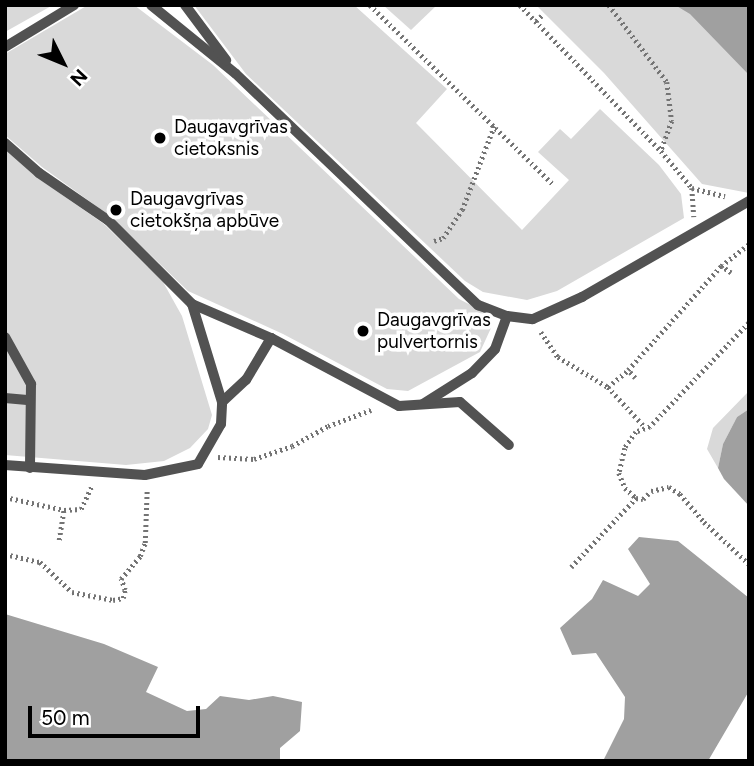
<!DOCTYPE html>
<html>
<head>
<meta charset="utf-8">
<style>
  body { margin:0 }
  #map { position:relative; width:754px; height:766px; overflow:hidden; background:#fff; font-family:Figtree,sans-serif }
  div>[style] { position:absolute }
  .green>* { inset:0; background:#d9d9d9 }
  .water>* { inset:0; background:#a0a0a0 }
  .path>* { height:4.5px; margin-top:-2.25px; transform-origin:0; background:repeating-linear-gradient(90deg,#747474 0 2px,transparent 0 5.5px) }
  .lane>* { height:10px; margin:-5px; padding:0 5px; transform-origin:5px; border-radius:5px; background:#525252 }
  .dots>* { width:19px; height:19px; translate:-50% -50%; box-sizing:border-box; border:4px solid #fff; border-radius:50% }
  span { translate:-50% -50%; white-space:nowrap; text-align:center; line-height:1.15; -webkit-text-stroke:7px #fff; paint-order:stroke }
  .poi-label { font-size:19px; color:#000 }
  .left { translate:0 -50%; text-align:left }
  .frame { position:absolute; inset:0; border:7px solid #000; pointer-events:none }
  .north { position:absolute; left:28px; top:28px; width:70px; height:70px; -webkit-text-stroke:5px #fff; paint-order:stroke; rotate:133deg; font-size:19px; font-weight:700; line-height:28px; text-align:center; color:#000 }
  .north::after { content:''; display:block; margin:auto; width:24px; height:32px; background:#000; clip-path:polygon(50% 0,100% 100%,50% 72%,0 100%) }
  .scale { position:absolute; left:28px; top:706px; width:172px; height:32px; box-sizing:border-box; border:4px solid #000; border-top:0; padding-left:9px; font-size:21px; line-height:24px; white-space:nowrap; color:#000; -webkit-text-stroke:5px #fff; paint-order:stroke }
</style>
</head>
<body>
<div id="map">
  <div class="green">
    <div style="clip-path:polygon(5px 5px,53px 5px,5px 32px)"></div>
    <div style="clip-path:polygon(88px 5px,134px 5px,213px 65px,459px 299px,492px 316px,491px 328px,480px 352px,408px 391px,387px 389px,283px 334px,188px 291px,110px 216px,42px 167px,5px 135px,5px 54px)"></div>
    <div style="clip-path:polygon(194px 5px,354px 5px,447px 89px,416px 123px,522px 230px,569px 180px,538px 152px,560px 129px,571px 139px,600px 109px,659px 165px,681px 194px,684px 218px,557px 291px,527px 300px,483px 292px,465px 281px,246px 74px)"></div>
    <div style="clip-path:polygon(383px 5px,437px 5px,411px 30px)"></div>
    <div style="clip-path:polygon(536px 5px,704px 5px,749px 43px,749px 193px,702px 184px,604px 73px)"></div>
    <div style="clip-path:polygon(5px 149px,38px 178px,104px 224px,163px 282px,182px 316px,212px 415px,208px 429px,190px 448px,164px 461px,126px 465px,5px 455px)"></div>
    <div style="clip-path:polygon(749px 391px,749px 409px,737px 417px,723px 444px,718px 468px,707px 449px,713px 428px)"></div>
  </div>
  <div class="water">
    <div style="clip-path:polygon(675px 5px,749px 5px,749px 75px,690px 14px)"></div>
    <div style="clip-path:polygon(749px 409px,749px 506px,724px 479px,718px 468px,723px 444px,737px 417px)"></div>
    <div style="clip-path:polygon(639px 537px,678px 541px,749px 598px,749px 691px,708px 761px,603px 761px,624px 719px,625px 697px,596px 653px,572px 655px,560px 628px,592px 599px,603px 580px,638px 596px,650px 584px,628px 549px)"></div>
    <div style="clip-path:polygon(5px 614px,104px 644px,158px 667px,146px 692px,187px 711px,206px 709px,220px 696px,249px 700px,273px 696px,302px 702px,300px 731px,280px 748px,280px 761px,5px 761px)"></div>
  </div>
  <div class="path">
    <div style="left:370px;top:5px;width:256px;rotate:44.4deg"></div>
    <div style="left:520px;top:5px;width:203px;rotate:46deg"></div>
    <div style="left:609px;top:5px;width:96px;rotate:53deg"></div>
    <div style="left:667px;top:82px;width:39px;rotate:83deg"></div>
    <div style="left:672px;top:121px;width:32px;rotate:110deg"></div>
    <div style="left:661px;top:151px;width:48px;rotate:50deg"></div>
    <div style="left:692px;top:188px;width:29px;rotate:86deg"></div>
    <div style="left:536px;top:21px;width:11px;rotate:-45deg"></div>
    <div style="left:692px;top:188px;width:34px;rotate:14deg"></div>
    <div style="left:434px;top:241px;width:9px;rotate:-18deg"></div>
    <div style="left:443px;top:238px;width:34px;rotate:-56deg"></div>
    <div style="left:462px;top:210px;width:90px;rotate:-69.1deg"></div>
    <div style="left:731px;top:273px;width:12px;rotate:-145deg"></div>
    <div style="left:721px;top:266px;width:36px;rotate:-38deg"></div>
    <div style="left:749px;top:323px;width:144px;rotate:133.6deg"></div>
    <div style="left:650px;top:427px;width:15px;rotate:160deg"></div>
    <div style="left:636px;top:432px;width:19px;rotate:125deg"></div>
    <div style="left:625px;top:448px;width:26px;rotate:103deg"></div>
    <div style="left:619px;top:473px;width:16px;rotate:68deg"></div>
    <div style="left:625px;top:488px;width:15px;rotate:42deg"></div>
    <div style="left:636px;top:498px;width:7px;rotate:8deg"></div>
    <div style="left:643px;top:499px;width:11px;rotate:-45deg"></div>
    <div style="left:651px;top:491px;width:18px;rotate:-13deg"></div>
    <div style="left:669px;top:487px;width:13px;rotate:32deg"></div>
    <div style="left:680px;top:494px;width:37px;rotate:49deg"></div>
    <div style="left:704px;top:522px;width:62px;rotate:43deg"></div>
    <div style="left:541px;top:332px;width:30px;rotate:56deg"></div>
    <div style="left:558px;top:357px;width:58px;rotate:31deg"></div>
    <div style="left:608px;top:387px;width:53px;rotate:47.3deg"></div>
    <div style="left:635px;top:378px;width:11px;rotate:-131deg"></div>
    <div style="left:628px;top:370px;width:140px;rotate:-48.2deg"></div>
    <div style="left:608px;top:387px;width:26px;rotate:-40deg"></div>
    <div style="left:218px;top:457px;width:36px;rotate:3deg"></div>
    <div style="left:254px;top:459px;width:40px;rotate:-18.9deg"></div>
    <div style="left:292px;top:446px;width:41px;rotate:-29.1deg"></div>
    <div style="left:328px;top:426px;width:46px;rotate:-20.4deg"></div>
    <div style="left:5px;top:497px;width:60px;rotate:12.4deg"></div>
    <div style="left:59px;top:540px;width:30px;rotate:-81deg"></div>
    <div style="left:64px;top:510px;width:17px;rotate:-3deg"></div>
    <div style="left:81px;top:509px;width:26px;rotate:-65deg"></div>
    <div style="left:5px;top:554px;width:36px;rotate:13deg"></div>
    <div style="left:40px;top:562px;width:44px;rotate:43.2deg"></div>
    <div style="left:72px;top:592px;width:42px;rotate:11deg"></div>
    <div style="left:113px;top:600px;width:10px;rotate:-11deg"></div>
    <div style="left:123px;top:598px;width:8px;rotate:-76deg"></div>
    <div style="left:125px;top:590px;width:12px;rotate:-110deg"></div>
    <div style="left:121px;top:579px;width:30px;rotate:-50deg"></div>
    <div style="left:140px;top:556px;width:14px;rotate:-69deg"></div>
    <div style="left:145px;top:543px;width:55px;rotate:-87.9deg"></div>
    <div style="left:571px;top:567px;width:95px;rotate:-46.7deg"></div>
  </div>
  <div class="lane">
    <div style="left:151px;top:5px;width:109px;rotate:39.1deg"></div>
    <div style="left:236px;top:74px;width:335px;rotate:43.7deg"></div>
    <div style="left:478px;top:305px;width:31px;rotate:21deg"></div>
    <div style="left:507px;top:316px;width:26px;rotate:7deg"></div>
    <div style="left:533px;top:319px;width:54px;rotate:-24.2deg"></div>
    <div style="left:582px;top:297px;width:193px;rotate:-29.9deg"></div>
    <div style="left:185px;top:5px;width:69px;rotate:53.3deg"></div>
    <div style="left:5px;top:47px;width:81px;rotate:-31.3deg"></div>
    <div style="left:5px;top:143px;width:45px;rotate:41.4deg"></div>
    <div style="left:39px;top:173px;width:83px;rotate:34.3deg"></div>
    <div style="left:108px;top:220px;width:119px;rotate:45deg"></div>
    <div style="left:192px;top:304px;width:86px;rotate:23.3deg"></div>
    <div style="left:271px;top:338px;width:145px;rotate:28deg"></div>
    <div style="left:399px;top:406px;width:61px;rotate:-3.8deg"></div>
    <div style="left:460px;top:402px;width:65px;rotate:41.3deg"></div>
    <div style="left:5px;top:337px;width:54px;rotate:61deg"></div>
    <div style="left:31px;top:384px;width:84px;rotate:90.7deg"></div>
    <div style="left:5px;top:398px;width:25px;rotate:5deg"></div>
    <div style="left:222px;top:402px;width:33px;rotate:-43deg"></div>
    <div style="left:246px;top:380px;width:49px;rotate:-59.2deg"></div>
    <div style="left:423px;top:404px;width:58px;rotate:-32.3deg"></div>
    <div style="left:472px;top:373px;width:33px;rotate:-46deg"></div>
    <div style="left:495px;top:349px;width:35px;rotate:-70deg"></div>
    <div style="left:5px;top:465px;width:140px;rotate:4.1deg"></div>
    <div style="left:145px;top:475px;width:54px;rotate:-11.7deg"></div>
    <div style="left:198px;top:464px;width:46px;rotate:-60.1deg"></div>
    <div style="left:221px;top:424px;width:22px;rotate:-87deg"></div>
    <div style="left:222px;top:402px;width:102px;rotate:-107deg"></div>
  </div>
  <div class="dots">
    <div style="left:160px;top:138px;background:#000"></div>
    <div style="left:116px;top:210px;background:#000"></div>
    <div style="left:363px;top:331px;background:#000"></div>
  </div>
  <div class="poi-label">
    <span class="left" style="left:174px;top:138px">Daugavgrīvas<br>cietoksnis</span>
    <span class="left" style="left:130px;top:210px">Daugavgrīvas<br>cietokšņa apbūve</span>
    <span class="left" style="left:377px;top:331px">Daugavgrīvas<br>pulvertornis</span>
  </div>
  <div class="frame"></div>
  <div class="north">N</div>
  <div class="scale">50 m</div>
</div>
</body>
</html>
